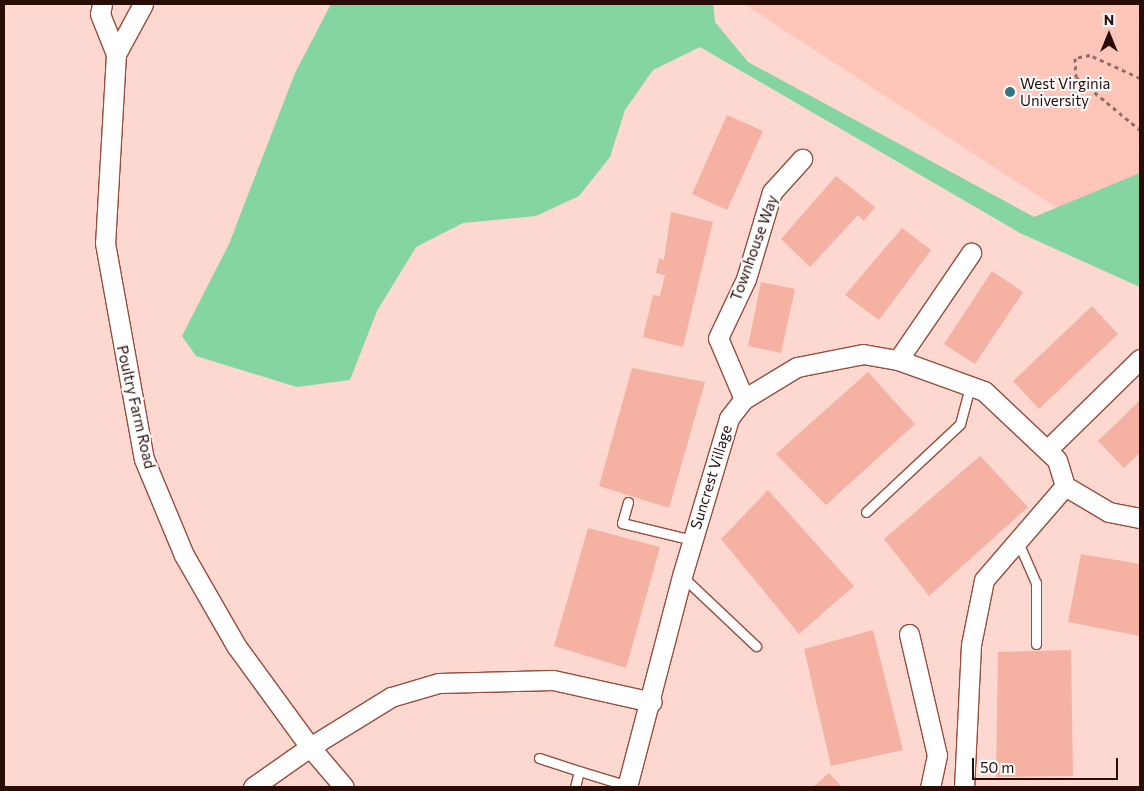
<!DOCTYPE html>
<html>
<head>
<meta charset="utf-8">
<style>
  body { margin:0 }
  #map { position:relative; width:1144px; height:791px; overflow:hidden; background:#fcd8d0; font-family:Commissioner,sans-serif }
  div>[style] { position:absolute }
  .built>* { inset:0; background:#fec5b8 }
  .green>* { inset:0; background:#84d59f }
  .building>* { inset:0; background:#f5b2a2 }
  .path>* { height:3px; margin-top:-1.5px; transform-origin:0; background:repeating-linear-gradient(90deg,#8f6e67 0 4px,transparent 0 8px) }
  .roads { filter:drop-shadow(1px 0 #974d3c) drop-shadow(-1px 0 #974d3c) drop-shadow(0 1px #974d3c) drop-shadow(0 -1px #974d3c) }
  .lane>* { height:9px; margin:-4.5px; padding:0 4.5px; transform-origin:4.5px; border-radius:4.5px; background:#fff }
  .street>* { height:19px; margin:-9.5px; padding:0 9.5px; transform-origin:9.5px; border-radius:9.5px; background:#fff }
  .dots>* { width:14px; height:14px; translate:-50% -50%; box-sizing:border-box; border:2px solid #fff; border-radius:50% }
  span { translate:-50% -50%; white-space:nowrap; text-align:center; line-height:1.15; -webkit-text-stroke:4px #fff; paint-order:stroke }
  .poi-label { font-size:15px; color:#2a0c06 }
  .left { translate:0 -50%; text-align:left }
  .street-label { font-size:15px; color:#2a0c06 }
  .frame { position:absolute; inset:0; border:5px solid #2a0c06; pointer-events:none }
  .north { position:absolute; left:1084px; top:10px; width:50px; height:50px; -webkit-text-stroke:4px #fff; paint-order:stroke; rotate:0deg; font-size:14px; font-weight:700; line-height:20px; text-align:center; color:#2a0c06 }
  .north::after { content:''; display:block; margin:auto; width:18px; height:22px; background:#2a0c06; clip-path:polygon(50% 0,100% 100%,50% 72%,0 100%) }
  .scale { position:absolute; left:972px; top:758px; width:146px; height:22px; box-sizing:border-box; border:2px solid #2a0c06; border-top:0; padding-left:6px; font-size:15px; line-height:18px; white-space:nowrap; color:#2a0c06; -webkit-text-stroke:4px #fff; paint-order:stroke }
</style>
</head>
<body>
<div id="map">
  <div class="built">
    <div style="clip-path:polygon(744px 4px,1140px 4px,1140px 181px,1072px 218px)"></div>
  </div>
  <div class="green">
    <div style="clip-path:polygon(331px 4px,713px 4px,715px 22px,748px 62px,1034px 217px,1140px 173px,1140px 287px,1020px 233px,700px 47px,653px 70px,625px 110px,610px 157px,579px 196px,536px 216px,463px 223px,416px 247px,377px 311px,350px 380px,297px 387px,196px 356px,182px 336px,229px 244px,295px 73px)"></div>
  </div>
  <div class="building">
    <div style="clip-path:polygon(727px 115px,763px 131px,727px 210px,692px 194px)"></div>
    <div style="clip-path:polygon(836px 176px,875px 207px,864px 221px,858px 215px,810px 267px,781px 239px)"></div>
    <div style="clip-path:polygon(671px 212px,713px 222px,683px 347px,643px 337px,653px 295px,660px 296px,665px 275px,656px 273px,659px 258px,664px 260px)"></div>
    <div style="clip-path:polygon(902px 228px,931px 250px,879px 320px,845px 295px)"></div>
    <div style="clip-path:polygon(992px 271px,1023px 292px,975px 364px,944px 344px)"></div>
    <div style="clip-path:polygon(761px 282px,795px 289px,781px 353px,748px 346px)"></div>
    <div style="clip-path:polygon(1092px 306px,1118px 334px,1039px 409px,1013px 381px)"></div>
    <div style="clip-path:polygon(632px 368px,705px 382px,669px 508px,599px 486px)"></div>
    <div style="clip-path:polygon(868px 372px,915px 424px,826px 505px,776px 454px)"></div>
    <div style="clip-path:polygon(1140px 400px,1140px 453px,1124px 468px,1098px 441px)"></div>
    <div style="clip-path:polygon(980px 456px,1028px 507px,929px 596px,884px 539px)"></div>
    <div style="clip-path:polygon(768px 490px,854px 586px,799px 634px,721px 539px)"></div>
    <div style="clip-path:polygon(588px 528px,660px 547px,626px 668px,554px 646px)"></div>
    <div style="clip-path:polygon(1081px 554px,1140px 564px,1140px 636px,1068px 622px)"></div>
    <div style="clip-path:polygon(873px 630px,903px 750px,831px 766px,804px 649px)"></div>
    <div style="clip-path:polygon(1071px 650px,1073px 776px,996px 777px,998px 652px)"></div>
    <div style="clip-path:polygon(829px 773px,842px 787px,813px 787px)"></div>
  </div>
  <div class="path">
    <div style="left:1140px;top:78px;width:55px;rotate:-155.3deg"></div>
    <div style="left:1090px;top:55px;width:15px;rotate:169deg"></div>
    <div style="left:1075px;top:58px;width:19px;rotate:87deg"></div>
    <div style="left:1076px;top:77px;width:83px;rotate:39.6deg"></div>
  </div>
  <div class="roads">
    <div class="lane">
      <div style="left:628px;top:502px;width:22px;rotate:106deg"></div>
      <div style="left:622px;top:523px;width:73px;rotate:13.5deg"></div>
      <div style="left:866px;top:512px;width:129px;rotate:-43.1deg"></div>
      <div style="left:960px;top:424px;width:39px;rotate:-75deg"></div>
      <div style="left:1018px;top:542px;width:45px;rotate:66.3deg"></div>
      <div style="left:1036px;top:583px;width:61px;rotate:90deg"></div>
      <div style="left:682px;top:576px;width:102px;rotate:43.4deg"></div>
      <div style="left:539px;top:758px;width:42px;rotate:18deg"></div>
      <div style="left:575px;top:787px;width:16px;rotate:-76deg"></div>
      <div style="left:579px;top:771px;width:51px;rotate:17deg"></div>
    </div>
    <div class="street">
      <div style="left:102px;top:4px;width:10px;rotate:101deg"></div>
      <div style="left:100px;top:14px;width:43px;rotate:68.2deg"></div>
      <div style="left:116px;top:54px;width:189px;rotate:93.3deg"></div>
      <div style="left:105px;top:243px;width:219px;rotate:79.8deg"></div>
      <div style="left:144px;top:459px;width:104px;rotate:67.4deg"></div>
      <div style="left:184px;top:555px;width:106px;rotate:60.1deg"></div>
      <div style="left:237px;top:647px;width:124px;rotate:53.9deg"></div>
      <div style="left:310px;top:747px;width:95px;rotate:-31.7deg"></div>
      <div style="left:391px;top:697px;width:50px;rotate:-16.3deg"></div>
      <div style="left:439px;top:683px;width:114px;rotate:-1.5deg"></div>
      <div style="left:553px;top:680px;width:101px;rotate:12.5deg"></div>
      <div style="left:116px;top:54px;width:57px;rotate:-61.6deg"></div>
      <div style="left:898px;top:360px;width:130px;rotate:-55.7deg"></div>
      <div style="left:744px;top:399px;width:66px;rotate:-113.1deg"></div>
      <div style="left:718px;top:338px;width:65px;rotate:-64.6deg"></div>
      <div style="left:746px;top:279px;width:91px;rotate:-73.4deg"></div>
      <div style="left:772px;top:192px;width:45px;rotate:-47.7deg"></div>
      <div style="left:1047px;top:450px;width:130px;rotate:-44.4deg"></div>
      <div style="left:1065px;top:486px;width:51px;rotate:30.6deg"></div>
      <div style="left:1109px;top:512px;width:32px;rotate:11deg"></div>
      <div style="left:909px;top:634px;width:124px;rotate:77deg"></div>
      <div style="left:937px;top:755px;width:33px;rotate:102deg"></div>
      <div style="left:253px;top:787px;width:70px;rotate:-35.1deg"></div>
      <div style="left:310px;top:747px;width:52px;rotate:49.6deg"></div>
      <div style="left:627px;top:787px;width:218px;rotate:-75.4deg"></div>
      <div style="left:682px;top:576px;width:165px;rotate:-73.4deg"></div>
      <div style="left:729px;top:418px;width:24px;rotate:-52deg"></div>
      <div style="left:744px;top:399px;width:62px;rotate:-31.1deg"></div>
      <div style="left:797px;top:367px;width:67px;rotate:-11.1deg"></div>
      <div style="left:863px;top:354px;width:36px;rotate:10deg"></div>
      <div style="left:898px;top:360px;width:91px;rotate:19.8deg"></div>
      <div style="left:984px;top:391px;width:100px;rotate:43.4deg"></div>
      <div style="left:1057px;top:460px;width:27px;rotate:73deg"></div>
      <div style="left:1065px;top:486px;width:124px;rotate:130.8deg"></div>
      <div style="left:984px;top:580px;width:66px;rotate:101.3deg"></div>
      <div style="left:971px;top:645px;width:142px;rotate:92.8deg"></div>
    </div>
  </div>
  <div class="dots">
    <div style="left:1010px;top:92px;background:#317685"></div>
  </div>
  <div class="poi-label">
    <span class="left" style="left:1020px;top:92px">West Virginia<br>University</span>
  </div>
  <div class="street-label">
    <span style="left:754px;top:248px;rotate:-70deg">Townhouse Way</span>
    <span style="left:136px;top:407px;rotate:77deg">Poultry Farm Road</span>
    <span style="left:711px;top:477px;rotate:-73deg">Suncrest Village</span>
  </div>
  <div class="frame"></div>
  <div class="north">N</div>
  <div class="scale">50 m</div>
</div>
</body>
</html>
